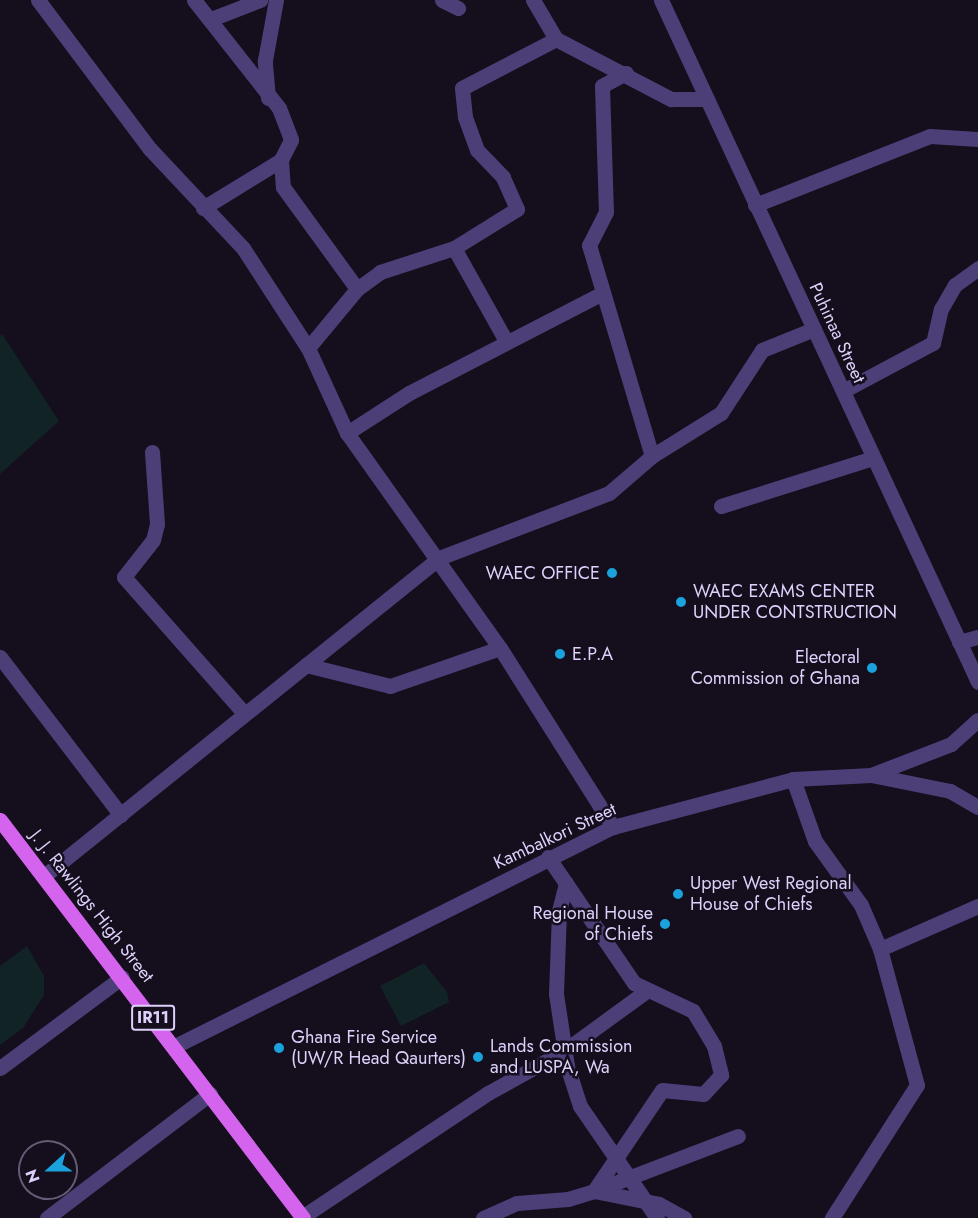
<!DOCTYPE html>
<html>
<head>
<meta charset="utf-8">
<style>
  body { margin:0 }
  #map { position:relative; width:978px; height:1218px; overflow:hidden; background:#140e1d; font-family:Jost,sans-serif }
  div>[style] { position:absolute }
  .green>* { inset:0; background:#122326 }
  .minor>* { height:15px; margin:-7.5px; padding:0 7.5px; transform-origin:7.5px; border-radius:7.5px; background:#4c3f77 }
  .major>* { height:15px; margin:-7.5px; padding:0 7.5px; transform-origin:7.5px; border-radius:7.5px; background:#d464ed }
  .dots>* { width:16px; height:16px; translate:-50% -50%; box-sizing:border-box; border:3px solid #140e1d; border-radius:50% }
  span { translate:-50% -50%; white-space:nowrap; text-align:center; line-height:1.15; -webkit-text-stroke:5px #140e1d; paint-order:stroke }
  .shield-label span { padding:2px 4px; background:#140e1d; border:2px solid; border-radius:4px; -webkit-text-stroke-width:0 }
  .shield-label { font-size:16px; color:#ddd0fa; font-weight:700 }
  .street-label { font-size:18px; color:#ddd0fa }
  .poi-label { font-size:18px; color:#ddd0fa }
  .right { translate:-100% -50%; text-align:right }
  .left { translate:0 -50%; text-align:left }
  .north { position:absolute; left:18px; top:1140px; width:60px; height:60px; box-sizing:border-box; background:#140e1d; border:2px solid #645c75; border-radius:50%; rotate:249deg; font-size:16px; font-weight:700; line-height:24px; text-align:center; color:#ddd0fa }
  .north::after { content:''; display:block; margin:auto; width:21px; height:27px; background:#1aa2dc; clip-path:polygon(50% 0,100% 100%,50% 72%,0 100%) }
</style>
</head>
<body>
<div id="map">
  <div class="green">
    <div style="clip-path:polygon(2px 334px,59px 421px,0 474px,0 336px)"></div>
    <div style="clip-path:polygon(27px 946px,44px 976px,44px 995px,23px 1028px,0 1045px,0 966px)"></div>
    <div style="clip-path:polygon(424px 963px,447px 992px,449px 1002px,401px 1026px,380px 986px)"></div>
  </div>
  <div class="minor">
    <div style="left:38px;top:0;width:186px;rotate:53.1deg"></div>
    <div style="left:150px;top:149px;width:136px;rotate:46.8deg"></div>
    <div style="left:243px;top:248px;width:119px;rotate:57deg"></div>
    <div style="left:308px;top:348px;width:94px;rotate:65.4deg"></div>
    <div style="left:347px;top:433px;width:264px;rotate:54.6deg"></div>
    <div style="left:500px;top:648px;width:212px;rotate:57.7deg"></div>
    <div style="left:194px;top:0;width:137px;rotate:51.8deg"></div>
    <div style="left:279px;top:108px;width:34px;rotate:69deg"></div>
    <div style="left:291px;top:140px;width:22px;rotate:117deg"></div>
    <div style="left:281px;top:160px;width:27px;rotate:86deg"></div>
    <div style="left:283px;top:187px;width:126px;rotate:54deg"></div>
    <div style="left:442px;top:0;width:18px;rotate:27deg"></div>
    <div style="left:533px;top:0;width:45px;rotate:59.5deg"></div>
    <div style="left:556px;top:39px;width:130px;rotate:27.6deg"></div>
    <div style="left:671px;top:99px;width:36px"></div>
    <div style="left:661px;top:0;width:752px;rotate:65.07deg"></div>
    <div style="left:211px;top:19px;width:53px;rotate:-21.2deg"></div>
    <div style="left:626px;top:73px;width:27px;rotate:152deg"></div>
    <div style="left:602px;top:86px;width:126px;rotate:88.2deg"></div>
    <div style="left:606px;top:212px;width:37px;rotate:117deg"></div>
    <div style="left:589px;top:245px;width:220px;rotate:73.4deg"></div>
    <div style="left:268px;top:98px;width:38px;rotate:-95deg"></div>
    <div style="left:265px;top:60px;width:61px;rotate:-79.6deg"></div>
    <div style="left:755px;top:205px;width:188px;rotate:-21.5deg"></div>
    <div style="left:930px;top:136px;width:48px;rotate:3.6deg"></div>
    <div style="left:203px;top:208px;width:92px;rotate:-31.6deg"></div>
    <div style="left:454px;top:248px;width:107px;rotate:60.8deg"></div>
    <div style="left:308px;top:348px;width:77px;rotate:-50.3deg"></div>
    <div style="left:357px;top:289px;width:29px;rotate:-36deg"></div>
    <div style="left:380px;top:272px;width:78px;rotate:-18deg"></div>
    <div style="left:454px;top:248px;width:74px;rotate:-31.8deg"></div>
    <div style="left:517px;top:209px;width:35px;rotate:-114deg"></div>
    <div style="left:503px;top:177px;width:37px;rotate:-134deg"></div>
    <div style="left:477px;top:150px;width:35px;rotate:-110deg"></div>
    <div style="left:465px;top:117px;width:29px;rotate:-96deg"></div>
    <div style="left:462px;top:88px;width:106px;rotate:-27.5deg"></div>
    <div style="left:843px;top:391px;width:102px;rotate:-28.1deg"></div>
    <div style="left:933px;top:343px;width:35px;rotate:-77deg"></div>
    <div style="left:941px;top:309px;width:28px;rotate:-60deg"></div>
    <div style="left:955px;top:285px;width:29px;rotate:-36deg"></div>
    <div style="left:347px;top:433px;width:74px;rotate:-32.8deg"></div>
    <div style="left:409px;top:393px;width:216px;rotate:-27.3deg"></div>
    <div style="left:152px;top:452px;width:72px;rotate:86deg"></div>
    <div style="left:157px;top:524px;width:16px;rotate:104deg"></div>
    <div style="left:153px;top:540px;width:47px;rotate:128.1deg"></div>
    <div style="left:124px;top:577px;width:181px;rotate:48.6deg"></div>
    <div style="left:721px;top:506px;width:159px;rotate:-17.5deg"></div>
    <div style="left:959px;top:642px;width:20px;rotate:-15deg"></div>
    <div style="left:0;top:657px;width:199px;rotate:52.6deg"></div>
    <div style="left:306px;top:665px;width:87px;rotate:14deg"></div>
    <div style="left:390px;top:686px;width:116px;rotate:-19.1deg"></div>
    <div style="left:871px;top:775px;width:86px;rotate:-21.2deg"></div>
    <div style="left:951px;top:744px;width:36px;rotate:-42deg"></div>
    <div style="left:793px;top:779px;width:66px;rotate:70.5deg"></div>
    <div style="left:815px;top:841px;width:79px;rotate:54.3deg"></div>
    <div style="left:861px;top:905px;width:48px;rotate:66.6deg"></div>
    <div style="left:880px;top:949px;width:141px;rotate:74.8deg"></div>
    <div style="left:917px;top:1085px;width:158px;rotate:122.6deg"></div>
    <div style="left:548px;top:857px;width:153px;rotate:55.7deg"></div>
    <div style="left:634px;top:983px;width:65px;rotate:25.4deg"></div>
    <div style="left:693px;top:1011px;width:41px;rotate:59deg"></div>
    <div style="left:714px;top:1046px;width:30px;rotate:76deg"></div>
    <div style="left:721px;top:1075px;width:26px;rotate:133deg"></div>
    <div style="left:703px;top:1094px;width:41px;rotate:-174.4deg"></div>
    <div style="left:662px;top:1090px;width:122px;rotate:124deg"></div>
    <div style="left:594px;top:1191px;width:154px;rotate:-20.9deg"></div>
    <div style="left:44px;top:876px;width:507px;rotate:-38.84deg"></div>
    <div style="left:439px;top:558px;width:182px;rotate:-20.9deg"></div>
    <div style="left:609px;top:493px;width:57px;rotate:-40.7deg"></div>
    <div style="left:652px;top:456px;width:81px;rotate:-31.9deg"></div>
    <div style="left:721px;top:413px;width:75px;rotate:-56.9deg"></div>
    <div style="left:762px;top:350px;width:56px;rotate:-22deg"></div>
    <div style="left:566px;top:883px;width:30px;rotate:104deg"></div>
    <div style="left:559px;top:912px;width:82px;rotate:92.1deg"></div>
    <div style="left:556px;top:994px;width:73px;rotate:81.3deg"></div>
    <div style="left:567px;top:1066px;width:42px;rotate:72deg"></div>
    <div style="left:580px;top:1106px;width:136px;rotate:55.5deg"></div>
    <div style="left:880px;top:949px;width:107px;rotate:-23.7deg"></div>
    <div style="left:175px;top:1046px;width:490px;rotate:-26.6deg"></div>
    <div style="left:613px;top:827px;width:186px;rotate:-14.9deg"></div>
    <div style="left:793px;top:779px;width:78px;rotate:-2.9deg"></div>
    <div style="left:871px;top:775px;width:81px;rotate:11.4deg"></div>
    <div style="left:950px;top:791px;width:32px;rotate:30deg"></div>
    <div style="left:0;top:1068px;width:152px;rotate:-36.7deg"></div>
    <div style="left:302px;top:1217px;width:224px;rotate:-33.7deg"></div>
    <div style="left:488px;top:1093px;width:87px;rotate:-28.9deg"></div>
    <div style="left:564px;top:1051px;width:100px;rotate:-36.1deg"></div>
    <div style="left:47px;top:1218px;width:205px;rotate:-37.3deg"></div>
    <div style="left:483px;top:1218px;width:37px;rotate:-24deg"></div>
    <div style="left:517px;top:1203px;width:51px;rotate:-4.5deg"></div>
    <div style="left:568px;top:1199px;width:27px;rotate:-17deg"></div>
    <div style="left:594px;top:1191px;width:66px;rotate:11.3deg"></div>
    <div style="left:659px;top:1204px;width:29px;rotate:29deg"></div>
  </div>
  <div class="major">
    <div style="left:0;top:820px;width:500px;rotate:52.72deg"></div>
  </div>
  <div class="dots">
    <div style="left:612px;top:573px;background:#1aa2dc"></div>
    <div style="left:681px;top:602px;background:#1aa2dc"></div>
    <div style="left:560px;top:654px;background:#1aa2dc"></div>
    <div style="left:872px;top:668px;background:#1aa2dc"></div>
    <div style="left:678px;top:894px;background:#1aa2dc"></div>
    <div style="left:665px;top:924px;background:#1aa2dc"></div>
    <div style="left:279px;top:1048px;background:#1aa2dc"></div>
    <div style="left:478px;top:1057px;background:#1aa2dc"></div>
  </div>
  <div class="shield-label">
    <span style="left:153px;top:1018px">IR11</span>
  </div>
  <div class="street-label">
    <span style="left:837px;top:333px;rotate:65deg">Puhinaa Street</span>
    <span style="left:555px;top:836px;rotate:-25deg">Kambalkori Street</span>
    <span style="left:92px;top:906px;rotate:52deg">J. J. Rawlings High Street</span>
  </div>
  <div class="poi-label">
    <span class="right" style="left:600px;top:573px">WAEC OFFICE</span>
    <span class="left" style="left:693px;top:602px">WAEC EXAMS CENTER<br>UNDER CONTSTRUCTION</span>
    <span class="left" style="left:572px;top:654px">E.P.A</span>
    <span class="right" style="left:860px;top:668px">Electoral<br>Commission of Ghana</span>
    <span class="left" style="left:690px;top:894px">Upper West Regional<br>House of Chiefs</span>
    <span class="right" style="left:653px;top:924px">Regional House<br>of Chiefs</span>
    <span class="left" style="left:291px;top:1048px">Ghana Fire Service<br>(UW/R Head Qaurters)</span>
    <span class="left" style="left:490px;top:1057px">Lands Commission<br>and LUSPA, Wa</span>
  </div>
  <div class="north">N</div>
</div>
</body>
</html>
